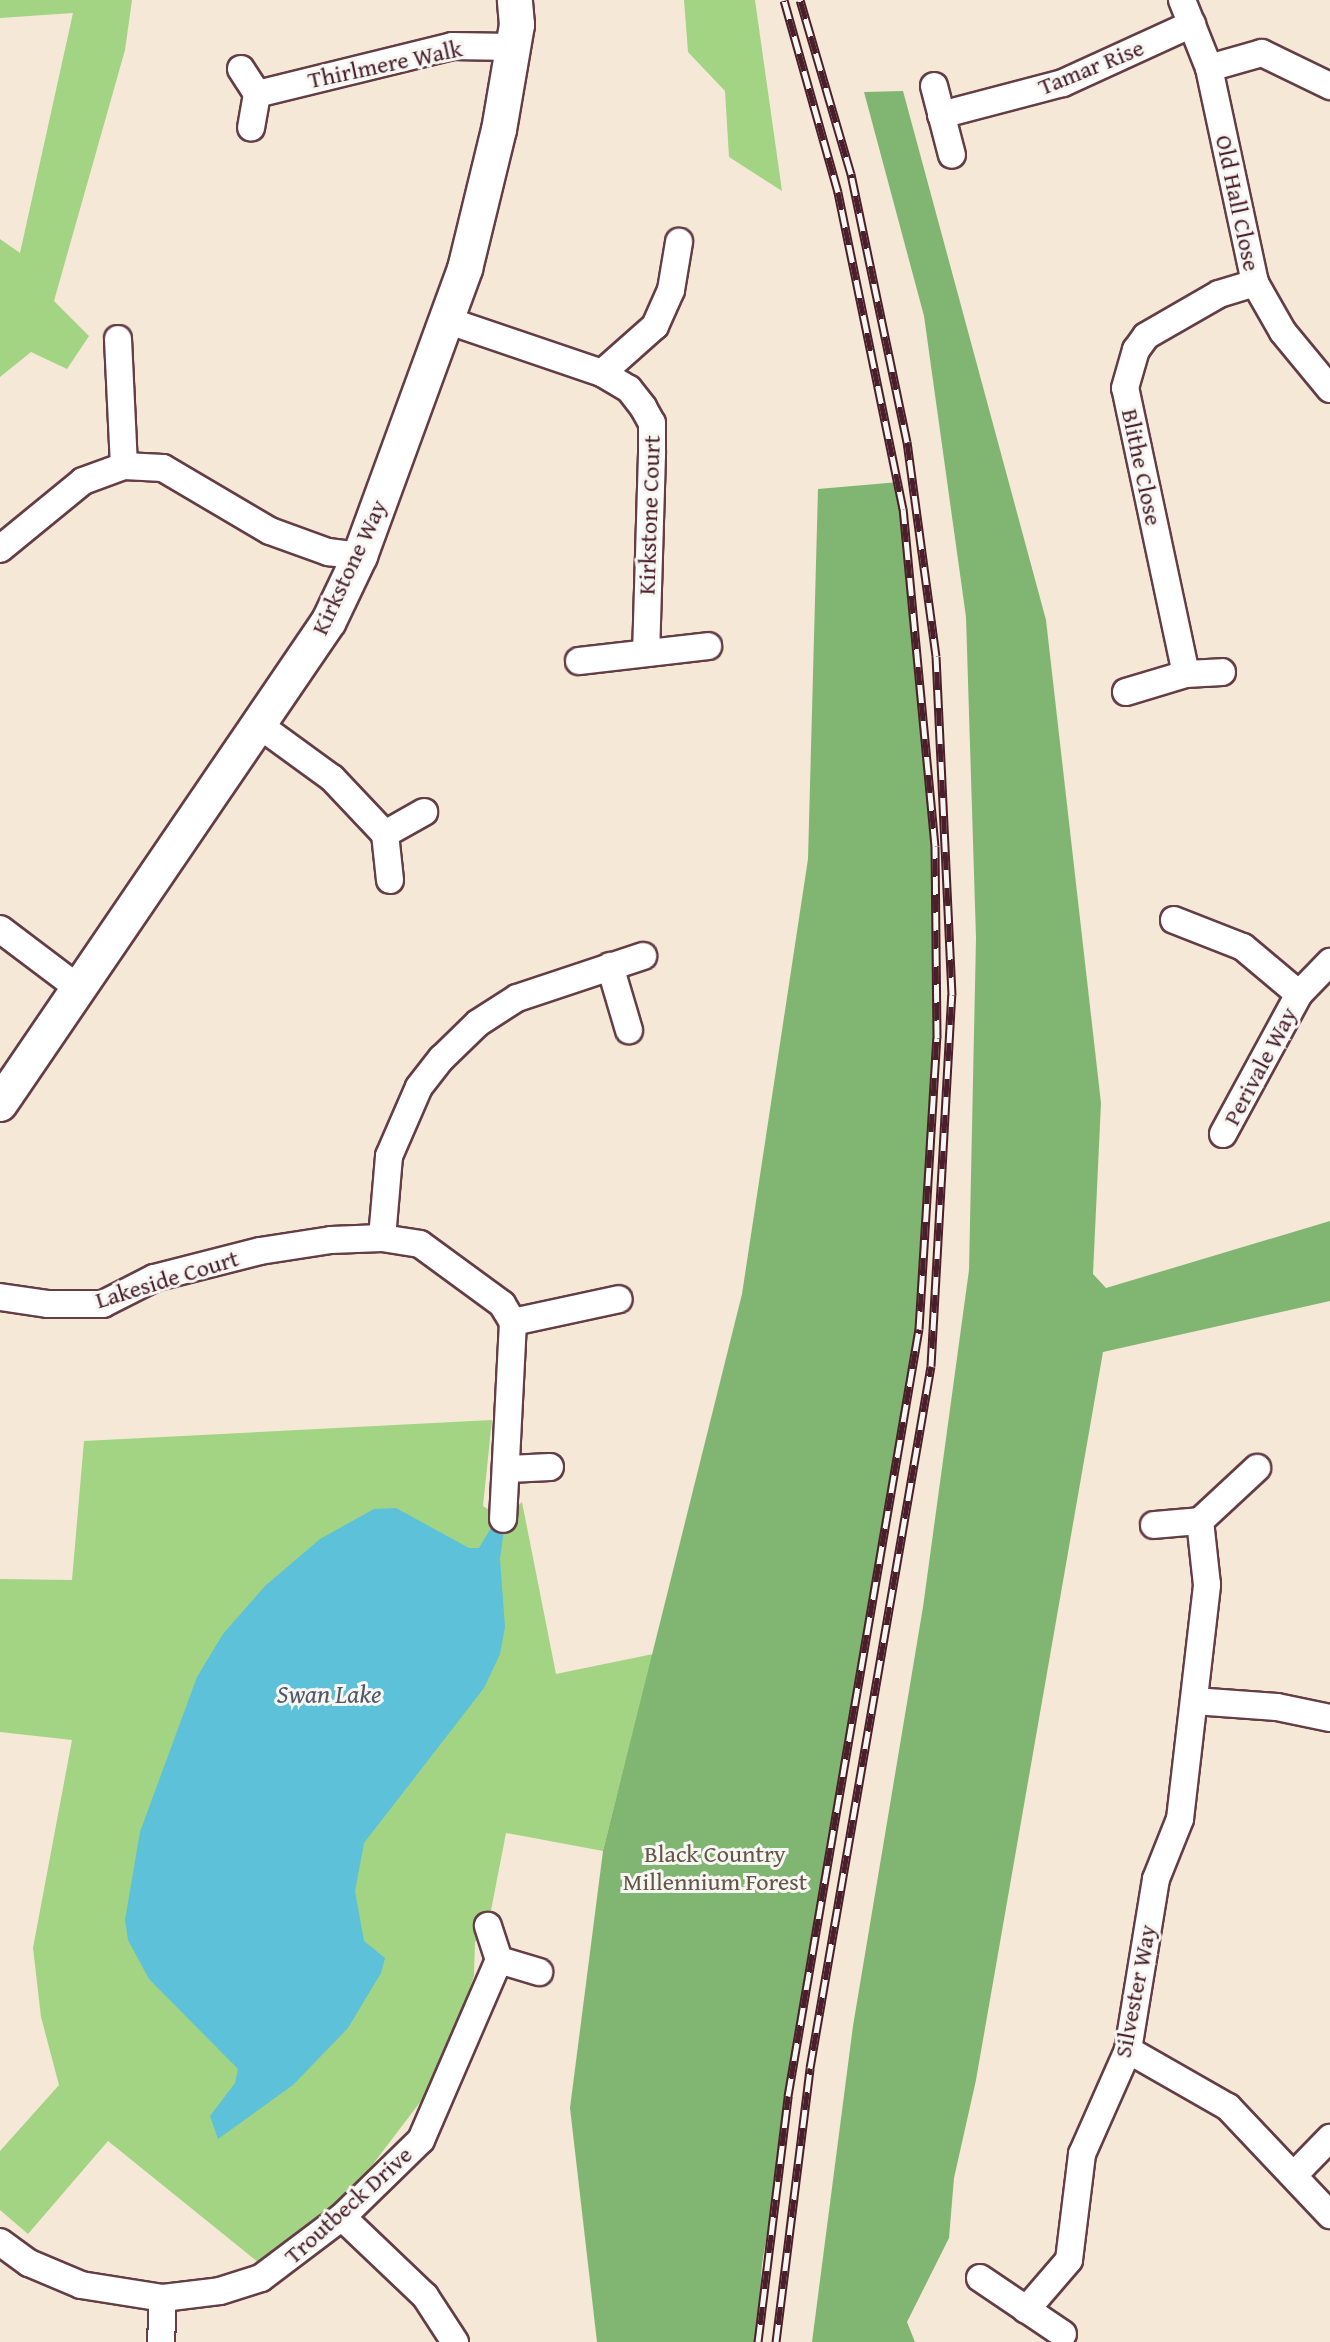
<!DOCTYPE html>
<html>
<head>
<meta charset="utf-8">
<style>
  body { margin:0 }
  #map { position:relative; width:1330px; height:2342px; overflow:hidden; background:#f5e8d7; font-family:"Gentium Book Plus",serif }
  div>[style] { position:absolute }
  .green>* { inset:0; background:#a2d484 }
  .forest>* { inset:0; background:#81b672 }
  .water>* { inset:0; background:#5cc1d9 }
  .roads { filter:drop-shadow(2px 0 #643d45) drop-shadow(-2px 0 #643d45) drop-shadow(0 2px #643d45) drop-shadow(0 -2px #643d45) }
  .minor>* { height:26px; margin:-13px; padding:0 13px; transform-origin:13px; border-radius:13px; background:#fff }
  .tertiary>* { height:34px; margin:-17px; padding:0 17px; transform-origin:17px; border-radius:17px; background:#fff }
  .rail>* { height:9px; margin-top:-4.5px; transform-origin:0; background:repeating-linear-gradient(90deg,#f6f6f2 0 18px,#4a1f2b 0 36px); box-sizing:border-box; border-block:2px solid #4a1f2b }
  span { translate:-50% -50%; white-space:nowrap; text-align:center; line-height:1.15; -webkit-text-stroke:6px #f6f6f2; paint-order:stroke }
  .street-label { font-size:24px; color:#4a1f2b }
  .park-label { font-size:24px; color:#645546 }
  .water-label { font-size:26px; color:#505868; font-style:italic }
</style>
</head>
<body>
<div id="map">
  <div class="green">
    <div style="clip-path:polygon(0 0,132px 0,125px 50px,54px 301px,89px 336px,67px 369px,31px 352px,0 377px,0 239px,20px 253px,73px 13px,0 18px)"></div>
    <div style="clip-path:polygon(684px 0,755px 0,782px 191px,729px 157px,725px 91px,688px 52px)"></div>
    <div style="clip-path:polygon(492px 1420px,483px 1506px,503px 1519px,522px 1502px,556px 1674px,653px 1654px,603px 1851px,506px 1833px,488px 1926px,475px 1942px,474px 1976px,440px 2076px,348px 2197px,258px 2262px,108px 2141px,28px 2234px,0 2210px,0 2151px,59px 2085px,41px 2017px,33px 1948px,72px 1740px,0 1732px,0 1579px,72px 1580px,84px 1441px)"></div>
  </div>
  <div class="forest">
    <div style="clip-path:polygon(903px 91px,1046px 620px,1101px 1103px,1093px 1274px,1106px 1288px,1330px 1221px,1330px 1301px,1103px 1352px,976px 2080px,954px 2178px,949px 2238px,907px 2322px,915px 2342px,812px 2342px,853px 2026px,923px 1607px,969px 1270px,976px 938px,966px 617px,924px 316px,864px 92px)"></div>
    <div style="clip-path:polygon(899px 482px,927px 748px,934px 892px,937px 1038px,925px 1246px,903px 1436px,762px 2264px,757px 2342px,597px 2342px,570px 2108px,603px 1851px,742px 1294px,808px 859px,818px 489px)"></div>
  </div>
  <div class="water">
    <div style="clip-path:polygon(396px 1508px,469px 1548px,479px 1548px,492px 1526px,504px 1529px,500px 1559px,505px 1627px,500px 1654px,484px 1688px,364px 1843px,355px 1891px,364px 1941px,385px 1958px,381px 1973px,348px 2028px,293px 2085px,218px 2139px,210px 2116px,235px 2083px,238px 2069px,149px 1979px,128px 1940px,125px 1920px,140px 1832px,197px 1677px,223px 1634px,265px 1586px,320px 1539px,374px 1509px)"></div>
  </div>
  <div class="roads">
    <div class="minor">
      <div style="left:1182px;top:0;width:73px;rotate:68.3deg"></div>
      <div style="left:1209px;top:68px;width:220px;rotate:77.9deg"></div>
      <div style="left:1255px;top:283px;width:56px;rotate:60.3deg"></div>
      <div style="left:1283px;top:332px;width:74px;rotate:50.5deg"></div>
      <div style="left:1209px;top:68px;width:55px;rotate:-15.8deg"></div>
      <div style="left:1262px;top:53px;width:76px;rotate:25.9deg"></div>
      <div style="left:241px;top:69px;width:30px;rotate:57deg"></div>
      <div style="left:257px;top:94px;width:34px;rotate:100deg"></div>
      <div style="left:934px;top:86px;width:71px;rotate:75.4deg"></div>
      <div style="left:257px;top:94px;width:201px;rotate:-13.8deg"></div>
      <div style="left:452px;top:46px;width:61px;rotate:0.9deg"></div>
      <div style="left:941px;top:115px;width:126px;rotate:-14.7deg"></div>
      <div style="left:1063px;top:83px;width:142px;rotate:-24.6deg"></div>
      <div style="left:446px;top:320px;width:165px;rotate:18.8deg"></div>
      <div style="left:602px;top:373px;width:31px;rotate:31deg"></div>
      <div style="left:629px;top:389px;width:23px;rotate:52deg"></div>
      <div style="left:643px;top:407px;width:18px;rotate:61deg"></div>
      <div style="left:652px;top:423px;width:31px;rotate:90deg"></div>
      <div style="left:652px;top:454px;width:199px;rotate:91.7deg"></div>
      <div style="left:118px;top:339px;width:127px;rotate:87.3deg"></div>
      <div style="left:602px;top:373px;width:71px;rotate:-41.6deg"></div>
      <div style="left:655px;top:326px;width:39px;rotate:-66deg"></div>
      <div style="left:671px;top:290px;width:49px;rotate:-80.5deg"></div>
      <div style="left:0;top:549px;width:107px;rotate:-39.3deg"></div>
      <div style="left:83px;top:481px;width:44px;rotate:-20.1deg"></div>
      <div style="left:124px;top:466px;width:39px;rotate:3deg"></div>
      <div style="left:163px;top:468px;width:124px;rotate:30.5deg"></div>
      <div style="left:270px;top:531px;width:62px;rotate:19.9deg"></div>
      <div style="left:328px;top:552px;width:32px;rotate:7deg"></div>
      <div style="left:579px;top:661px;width:130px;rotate:-6.6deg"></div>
      <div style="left:1186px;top:674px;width:292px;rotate:-102deg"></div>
      <div style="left:1125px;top:388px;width:40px;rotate:-74deg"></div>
      <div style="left:1136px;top:350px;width:17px;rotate:-54deg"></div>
      <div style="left:1146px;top:336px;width:84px;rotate:-29.9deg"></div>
      <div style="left:1219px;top:294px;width:38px;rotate:-17deg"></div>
      <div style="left:1126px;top:692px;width:63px;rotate:-16.7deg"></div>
      <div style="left:1186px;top:674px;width:36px;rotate:-3deg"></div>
      <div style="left:259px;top:725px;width:90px;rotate:36deg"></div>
      <div style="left:332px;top:778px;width:77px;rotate:46.6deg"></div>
      <div style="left:390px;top:880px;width:46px;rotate:-96.2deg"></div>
      <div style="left:385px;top:834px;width:45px;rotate:-29.4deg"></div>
      <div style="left:1174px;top:920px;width:74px;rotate:21.4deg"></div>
      <div style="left:1243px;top:947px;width:73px;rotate:40deg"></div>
      <div style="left:0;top:929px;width:96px;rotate:37deg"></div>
      <div style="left:610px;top:966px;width:67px;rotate:73.5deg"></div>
      <div style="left:1223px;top:1134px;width:159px;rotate:-61.5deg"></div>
      <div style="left:1299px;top:994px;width:45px;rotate:-45.9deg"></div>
      <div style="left:382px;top:1238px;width:82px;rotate:-85.1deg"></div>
      <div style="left:389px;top:1156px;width:75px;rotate:-66.5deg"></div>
      <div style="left:419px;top:1087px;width:37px;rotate:-52deg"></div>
      <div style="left:442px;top:1058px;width:50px;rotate:-44.2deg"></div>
      <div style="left:478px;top:1023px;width:46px;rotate:-32.7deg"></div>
      <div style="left:517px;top:998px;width:133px;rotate:-18.4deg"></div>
      <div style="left:0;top:1297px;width:49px;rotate:8.3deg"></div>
      <div style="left:48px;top:1304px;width:55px"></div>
      <div style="left:103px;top:1304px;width:57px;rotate:-27deg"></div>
      <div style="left:154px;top:1278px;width:109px;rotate:-14.3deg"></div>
      <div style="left:260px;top:1251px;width:72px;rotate:-8.8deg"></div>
      <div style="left:331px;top:1240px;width:51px;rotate:-2.2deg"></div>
      <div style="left:382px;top:1238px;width:38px;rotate:9deg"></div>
      <div style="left:420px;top:1244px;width:102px;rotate:36.2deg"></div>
      <div style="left:502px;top:1304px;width:21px;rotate:59deg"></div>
      <div style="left:513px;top:1322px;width:197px;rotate:92.9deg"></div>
      <div style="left:513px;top:1322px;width:108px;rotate:-12.2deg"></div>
      <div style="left:509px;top:1469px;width:41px;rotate:-2.8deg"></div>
      <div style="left:1154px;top:1525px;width:46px;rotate:-5deg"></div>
      <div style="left:1194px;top:1701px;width:83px;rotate:4.1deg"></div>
      <div style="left:1277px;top:1707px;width:54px;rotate:11.7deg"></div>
      <div style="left:499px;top:1960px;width:42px;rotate:16.7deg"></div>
      <div style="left:1128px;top:2050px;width:115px;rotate:29.7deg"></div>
      <div style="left:1228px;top:2107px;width:149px;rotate:46.6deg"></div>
      <div style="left:1294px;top:2175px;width:52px;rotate:-45.8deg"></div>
      <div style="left:342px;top:2217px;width:115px;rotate:43.6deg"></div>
      <div style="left:425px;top:2296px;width:55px;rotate:56.9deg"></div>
      <div style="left:0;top:2242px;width:36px;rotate:36deg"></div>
      <div style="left:29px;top:2263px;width:56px;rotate:22.9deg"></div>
      <div style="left:81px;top:2285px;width:83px;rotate:9deg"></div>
      <div style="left:163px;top:2298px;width:57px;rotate:-7deg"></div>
      <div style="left:220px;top:2291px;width:43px;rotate:-17.6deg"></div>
      <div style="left:261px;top:2278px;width:101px;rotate:-37deg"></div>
      <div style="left:342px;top:2217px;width:110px;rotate:-44.3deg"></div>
      <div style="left:421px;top:2140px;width:196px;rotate:-66.6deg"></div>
      <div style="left:499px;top:1960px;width:36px;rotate:-108deg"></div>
      <div style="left:980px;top:2278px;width:100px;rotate:34deg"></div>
      <div style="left:1026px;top:2310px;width:66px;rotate:-49.3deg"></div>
      <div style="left:1069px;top:2260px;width:107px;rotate:-83deg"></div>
      <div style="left:1082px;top:2154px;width:114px;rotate:-66.1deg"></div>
      <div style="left:1128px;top:2050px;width:173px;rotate:-80.7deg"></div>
      <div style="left:1156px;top:1879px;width:65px;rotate:-68.2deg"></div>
      <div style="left:1180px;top:1819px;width:236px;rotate:-83.4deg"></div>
      <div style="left:1207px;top:1585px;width:64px;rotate:-96.2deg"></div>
      <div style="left:1200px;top:1521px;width:78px;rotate:-42.9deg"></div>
      <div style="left:161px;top:2342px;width:44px;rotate:-87.4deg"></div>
    </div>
    <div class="tertiary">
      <div style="left:0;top:1104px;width:584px;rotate:-55.74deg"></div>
      <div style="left:329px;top:621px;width:72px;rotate:-64.5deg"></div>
      <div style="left:360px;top:556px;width:306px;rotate:-69.9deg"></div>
      <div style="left:465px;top:269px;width:143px;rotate:-76.3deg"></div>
      <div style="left:499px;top:130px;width:107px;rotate:-80.3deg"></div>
      <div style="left:517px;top:25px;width:25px;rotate:-95deg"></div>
    </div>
  </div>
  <div class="rail">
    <div style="left:758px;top:2342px;width:248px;rotate:-83deg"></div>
    <div style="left:788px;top:2096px;width:778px;rotate:-80.31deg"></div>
    <div style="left:919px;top:1329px;width:292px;rotate:-86.5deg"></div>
    <div style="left:937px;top:1038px;width:192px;rotate:-90.6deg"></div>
    <div style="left:935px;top:846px;width:339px;rotate:-95.4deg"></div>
    <div style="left:903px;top:509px;width:324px;rotate:-101.6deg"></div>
    <div style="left:838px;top:192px;width:199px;rotate:-105.7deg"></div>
    <div style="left:776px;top:2342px;width:276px;rotate:-82.9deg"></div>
    <div style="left:810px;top:2068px;width:712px;rotate:-80.22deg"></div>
    <div style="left:931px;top:1366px;width:372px;rotate:-86.8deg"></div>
    <div style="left:952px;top:995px;width:339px;rotate:-92.7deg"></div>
    <div style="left:936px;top:656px;width:216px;rotate:-97.7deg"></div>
    <div style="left:907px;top:442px;width:274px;rotate:-101.8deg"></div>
    <div style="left:851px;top:174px;width:181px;rotate:-106.3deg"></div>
  </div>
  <div class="street-label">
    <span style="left:385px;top:64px;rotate:-12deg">Thirlmere Walk</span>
    <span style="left:1091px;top:67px;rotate:-22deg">Tamar Rise</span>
    <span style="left:1238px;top:203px;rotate:78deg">Old Hall Close</span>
    <span style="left:1142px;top:467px;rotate:78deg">Blithe Close</span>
    <span style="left:649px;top:515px;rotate:-88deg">Kirkstone Court</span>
    <span style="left:349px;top:567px;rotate:-65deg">Kirkstone Way</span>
    <span style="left:1260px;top:1066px;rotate:-62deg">Perivale Way</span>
    <span style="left:167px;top:1279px;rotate:-17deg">Lakeside Court</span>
    <span style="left:1135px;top:1991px;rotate:-79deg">Silvester Way</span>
    <span style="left:348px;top:2205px;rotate:-42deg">Troutbeck Drive</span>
  </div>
  <div class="park-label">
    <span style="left:715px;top:1868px">Black Country<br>Millennium Forest</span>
  </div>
  <div class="water-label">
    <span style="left:329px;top:1694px">Swan Lake</span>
  </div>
</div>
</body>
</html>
